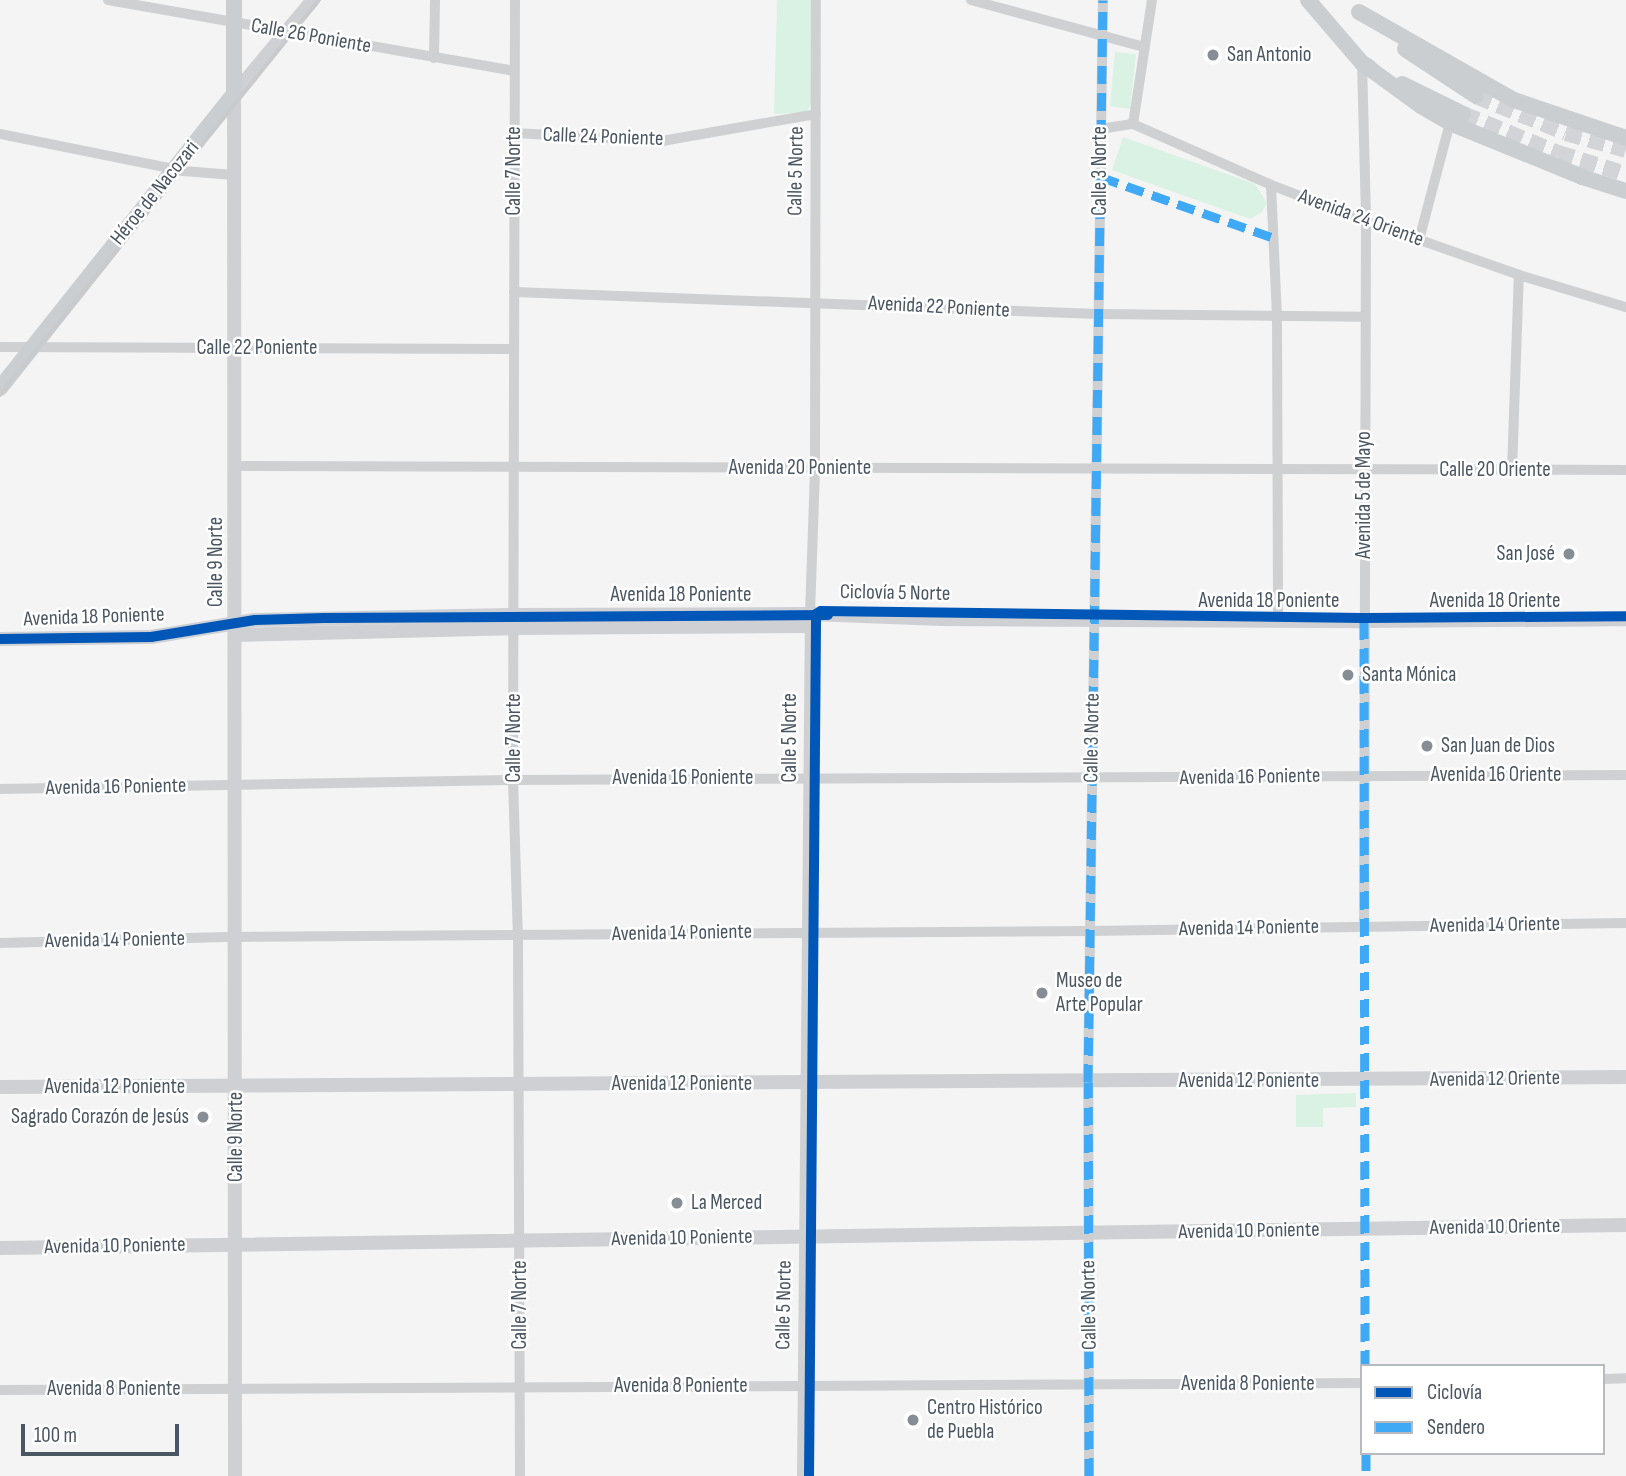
<!DOCTYPE html>
<html>
<head>
<meta charset="utf-8">
<style>
  body { margin:0 }
  #map { position:relative; width:1626px; height:1476px; overflow:hidden; background:#f4f4f4; font-family:"Sofia Sans Condensed",sans-serif }
  div>[style] { position:absolute }
  .green>* { inset:0; background:#d9f2e3 }
  .primary-tunnel>* { height:16px; margin-top:-8px; transform-origin:0; background:repeating-linear-gradient(90deg,#d2d4d7 0 16px,transparent 0 24px) }
  .street>* { height:10px; margin:-5px; padding:0 5px; transform-origin:5px; border-radius:5px; background:#ced0d2 }
  .secondary>* { height:14px; margin:-7px; padding:0 7px; transform-origin:7px; border-radius:7px; background:#ced0d4 }
  .primary>* { height:16px; margin:-8px; padding:0 8px; transform-origin:8px; border-radius:8px; background:#caced1 }
  .rail>* { height:3.5px; margin:-1.75px; padding:0 1.75px; transform-origin:1.75px; border-radius:1.75px; background:#c9cacc }
  .quiet>* { height:9px; margin-top:-4.5px; transform-origin:0; background:repeating-linear-gradient(90deg,#3fa9f5 0 18px,transparent 0 27px) }
  .cycleway>* { height:10px; margin:-5px; padding:0 5px; transform-origin:5px; border-radius:5px; background:#0057b8 }
  .dots>* { width:19px; height:19px; translate:-50% -50%; box-sizing:border-box; border:4px solid #fff; border-radius:50% }
  span { translate:-50% -50%; white-space:nowrap; text-align:center; line-height:1.15; -webkit-text-stroke:5px #fff; paint-order:stroke }
  .street-label { font-size:21px; color:#4a5661 }
  .poi-label { font-size:21px; color:#4a5661 }
  .left { translate:0 -50%; text-align:left }
  .right { translate:-100% -50%; text-align:right }
  .legend { position:absolute; left:1360px; top:1364px; width:245px; height:91px; box-sizing:border-box; background:#fff; border:2px solid #b7bbc0; margin:0; padding:9px 12px; list-style:none; font-size:21px; color:#4a5661 }
  .legend li { display:flex; align-items:center; gap:14px; height:35px }
  .legend b { width:35px; border:2px solid #b7bbc0 }
  .scale { position:absolute; left:21px; top:1424px; width:158px; height:32px; box-sizing:border-box; border:4px solid #4a5661; border-top:0; padding-left:9px; font-size:21px; line-height:24px; white-space:nowrap; color:#4a5661; -webkit-text-stroke:5px #fff; paint-order:stroke }
</style>
</head>
<body>
<div id="map">
  <div class="green">
    <div style="clip-path:polygon(777px 0,811px 0,813px 97px,807px 112px,774px 114px)"></div>
    <div style="clip-path:polygon(1115px 52px,1136px 54px,1130px 109px,1110px 106px)"></div>
    <div style="clip-path:polygon(1123px 137px,1255px 184px,1267px 203px,1262px 212px,1250px 219px,1112px 170px)"></div>
    <div style="clip-path:polygon(1356px 1093px,1356px 1107px,1323px 1108px,1323px 1127px,1296px 1127px,1296px 1095px)"></div>
  </div>
  <div class="primary-tunnel">
    <div style="left:1476px;top:96px;width:97px;rotate:22.3deg"></div>
    <div style="left:1566px;top:133px;width:62px;rotate:15.8deg"></div>
    <div style="left:1463px;top:114px;width:103px;rotate:22.3deg"></div>
    <div style="left:1558px;top:153px;width:71px;rotate:17.2deg"></div>
  </div>
  <div class="street">
    <div style="left:108px;top:0;width:412px;rotate:9.9deg"></div>
    <div style="left:515px;top:0;width:780px;rotate:90.15deg"></div>
    <div style="left:513px;top:780px;width:155px;rotate:88.2deg"></div>
    <div style="left:518px;top:935px;width:541px;rotate:89.79deg"></div>
    <div style="left:971px;top:0;width:179px;rotate:15.2deg"></div>
    <div style="left:434px;top:58px;width:58px;rotate:-89deg"></div>
    <div style="left:1362px;top:63px;width:158px;rotate:88.5deg"></div>
    <div style="left:1366px;top:221px;width:705px;rotate:90.16deg"></div>
    <div style="left:1133px;top:124px;width:125px;rotate:-81.3deg"></div>
    <div style="left:1100px;top:129px;width:33px;rotate:-9deg"></div>
    <div style="left:1133px;top:124px;width:151px;rotate:23.8deg"></div>
    <div style="left:1271px;top:185px;width:102px;rotate:20.8deg"></div>
    <div style="left:1366px;top:221px;width:162px;rotate:19.4deg"></div>
    <div style="left:1519px;top:275px;width:112px;rotate:16.7deg"></div>
    <div style="left:514px;top:133px;width:148px;rotate:3.1deg"></div>
    <div style="left:662px;top:141px;width:156px;rotate:-9.9deg"></div>
    <div style="left:0;top:134px;width:187px;rotate:11.4deg"></div>
    <div style="left:183px;top:171px;width:51px;rotate:4.5deg"></div>
    <div style="left:1271px;top:185px;width:132px;rotate:87.4deg"></div>
    <div style="left:1277px;top:317px;width:304px;rotate:89.8deg"></div>
    <div style="left:1419px;top:240px;width:121px;rotate:-75.2deg"></div>
    <div style="left:514px;top:292px;width:584px;rotate:2.16deg"></div>
    <div style="left:1098px;top:314px;width:266px;rotate:0.6deg"></div>
    <div style="left:0;top:347px;width:514px;rotate:0.22deg"></div>
    <div style="left:235px;top:466px;width:1391px;rotate:0.16deg"></div>
    <div style="left:1512px;top:471px;width:196px;rotate:-88deg"></div>
    <div style="left:0;top:789px;width:513px;rotate:-1.01deg"></div>
    <div style="left:513px;top:780px;width:1113px;rotate:-0.26deg"></div>
    <div style="left:0;top:943px;width:236px;rotate:-1.5deg"></div>
    <div style="left:236px;top:937px;width:854px;rotate:-0.4deg"></div>
    <div style="left:1090px;top:931px;width:536px;rotate:-0.86deg"></div>
    <div style="left:1603px;top:1379px;width:23px;rotate:-2deg"></div>
    <div style="left:0;top:1390px;width:1362px;rotate:-0.29deg"></div>
    <div style="left:802px;top:1476px;width:862px;rotate:-89.47deg"></div>
    <div style="left:810px;top:614px;width:145px;rotate:-88deg"></div>
    <div style="left:815px;top:469px;width:469px;rotate:-89.9deg"></div>
    <div style="left:1089px;top:1476px;width:394px;rotate:-90.1deg"></div>
    <div style="left:1088px;top:1082px;width:1082px;rotate:-89.21deg"></div>
  </div>
  <div class="secondary">
    <div style="left:235px;top:635px;width:279px;rotate:-1.4deg"></div>
    <div style="left:514px;top:628px;width:296px;rotate:-0.4deg"></div>
    <div style="left:0;top:639px;width:151px;rotate:-0.8deg"></div>
    <div style="left:151px;top:637px;width:105px;rotate:-9.3deg"></div>
    <div style="left:255px;top:620px;width:259px;rotate:-1.1deg"></div>
    <div style="left:514px;top:615px;width:296px;rotate:-0.2deg"></div>
    <div style="left:810px;top:614px;width:132px;rotate:2.2deg"></div>
    <div style="left:942px;top:619px;width:422px;rotate:0.3deg"></div>
    <div style="left:1364px;top:621px;width:262px;rotate:-0.4deg"></div>
    <div style="left:0;top:1087px;width:1626px;rotate:-0.35deg"></div>
    <div style="left:0;top:1248px;width:1626px;rotate:-0.81deg"></div>
    <div style="left:235px;top:1476px;width:1382px;rotate:-90.04deg"></div>
    <div style="left:234px;top:94px;width:123px;rotate:-50deg"></div>
  </div>
  <div class="primary">
    <div style="left:1308px;top:0;width:83px;rotate:49.4deg"></div>
    <div style="left:1362px;top:63px;width:8px;rotate:30deg"></div>
    <div style="left:1359px;top:12px;width:178px;rotate:29.6deg"></div>
    <div style="left:1514px;top:100px;width:118px;rotate:18.7deg"></div>
    <div style="left:1405px;top:49px;width:85px;rotate:33.5deg"></div>
    <div style="left:1362px;top:63px;width:73px;rotate:36.1deg"></div>
    <div style="left:1421px;top:106px;width:34px;rotate:30deg"></div>
    <div style="left:1450px;top:123px;width:143px;rotate:22.2deg"></div>
    <div style="left:1582px;top:177px;width:46px;rotate:17.7deg"></div>
    <div style="left:1402px;top:84px;width:68px;rotate:26.2deg"></div>
    <div style="left:0;top:388px;width:376px;rotate:-51.5deg"></div>
    <div style="left:234px;top:94px;width:94px;rotate:-90deg"></div>
  </div>
  <div class="rail">
    <div style="left:0;top:395px;width:508px;rotate:-51.08deg"></div>
  </div>
  <div class="quiet">
    <div style="left:1101px;top:177px;width:183px;rotate:19.4deg"></div>
    <div style="left:1364px;top:621px;width:745px;rotate:89.92deg"></div>
    <div style="left:1366px;top:1453px;width:23px;rotate:90deg"></div>
    <div style="left:1089px;top:1476px;width:394px;rotate:-90.1deg"></div>
    <div style="left:1088px;top:1082px;width:1082px;rotate:-89.21deg"></div>
  </div>
  <div class="cycleway">
    <div style="left:0;top:639px;width:151px;rotate:-0.8deg"></div>
    <div style="left:151px;top:637px;width:105px;rotate:-9.3deg"></div>
    <div style="left:255px;top:620px;width:69px;rotate:-1.7deg"></div>
    <div style="left:324px;top:618px;width:504px;rotate:-0.34deg"></div>
    <div style="left:809px;top:1476px;width:862px;rotate:-89.53deg"></div>
    <div style="left:816px;top:614px;width:6px;rotate:-31deg"></div>
    <div style="left:821px;top:611px;width:543px;rotate:0.74deg"></div>
    <div style="left:1364px;top:618px;width:262px;rotate:-0.4deg"></div>
  </div>
  <div class="dots">
    <div style="left:1213px;top:55px;background:#868d94"></div>
    <div style="left:1569px;top:554px;background:#868d94"></div>
    <div style="left:1348px;top:675px;background:#868d94"></div>
    <div style="left:1427px;top:746px;background:#868d94"></div>
    <div style="left:1042px;top:993px;background:#868d94"></div>
    <div style="left:203px;top:1117px;background:#868d94"></div>
    <div style="left:677px;top:1203px;background:#868d94"></div>
    <div style="left:913px;top:1420px;background:#868d94"></div>
  </div>
  <div class="street-label">
    <span style="left:311px;top:36px;rotate:10deg">Calle 26 Poniente</span>
    <span style="left:603px;top:137px;rotate:2deg">Calle 24 Poniente</span>
    <span style="left:514px;top:171px;rotate:-90deg">Calle 7 Norte</span>
    <span style="left:796px;top:171px;rotate:-89deg">Calle 5 Norte</span>
    <span style="left:1100px;top:171px;rotate:-90deg">Calle 3 Norte</span>
    <span style="left:155px;top:193px;rotate:-51deg">Héroe de Nacozari</span>
    <span style="left:1361px;top:218px;rotate:20deg">Avenida 24 Oriente</span>
    <span style="left:939px;top:307px;rotate:3deg">Avenida 22 Poniente</span>
    <span style="left:257px;top:348px">Calle 22 Poniente</span>
    <span style="left:800px;top:468px">Avenida 20 Poniente</span>
    <span style="left:1495px;top:470px">Calle 20 Oriente</span>
    <span style="left:1364px;top:495px;rotate:-90deg">Avenida 5 de Mayo</span>
    <span style="left:216px;top:562px;rotate:-90deg">Calle 9 Norte</span>
    <span style="left:895px;top:593px;rotate:1deg">Ciclovía 5 Norte</span>
    <span style="left:681px;top:595px">Avenida 18 Poniente</span>
    <span style="left:1269px;top:601px">Avenida 18 Poniente</span>
    <span style="left:1495px;top:601px">Avenida 18 Oriente</span>
    <span style="left:94px;top:617px;rotate:-2deg">Avenida 18 Poniente</span>
    <span style="left:514px;top:738px;rotate:-90deg">Calle 7 Norte</span>
    <span style="left:790px;top:738px;rotate:-90deg">Calle 5 Norte</span>
    <span style="left:1092px;top:738px;rotate:-89deg">Calle 3 Norte</span>
    <span style="left:1496px;top:775px">Avenida 16 Oriente</span>
    <span style="left:1250px;top:777px;rotate:-1deg">Avenida 16 Poniente</span>
    <span style="left:683px;top:778px">Avenida 16 Poniente</span>
    <span style="left:116px;top:787px;rotate:-1deg">Avenida 16 Poniente</span>
    <span style="left:1495px;top:925px;rotate:-1deg">Avenida 14 Oriente</span>
    <span style="left:1249px;top:928px;rotate:-1deg">Avenida 14 Poniente</span>
    <span style="left:682px;top:933px;rotate:-1deg">Avenida 14 Poniente</span>
    <span style="left:115px;top:940px;rotate:-1deg">Avenida 14 Poniente</span>
    <span style="left:1495px;top:1079px;rotate:-1deg">Avenida 12 Oriente</span>
    <span style="left:1249px;top:1081px">Avenida 12 Poniente</span>
    <span style="left:682px;top:1084px">Avenida 12 Poniente</span>
    <span style="left:115px;top:1087px">Avenida 12 Poniente</span>
    <span style="left:236px;top:1137px;rotate:-90deg">Calle 9 Norte</span>
    <span style="left:1495px;top:1227px;rotate:-1deg">Avenida 10 Oriente</span>
    <span style="left:1249px;top:1231px;rotate:-1deg">Avenida 10 Poniente</span>
    <span style="left:682px;top:1238px;rotate:-1deg">Avenida 10 Poniente</span>
    <span style="left:115px;top:1246px;rotate:-1deg">Avenida 10 Poniente</span>
    <span style="left:520px;top:1305px;rotate:-90deg">Calle 7 Norte</span>
    <span style="left:784px;top:1305px;rotate:-89deg">Calle 5 Norte</span>
    <span style="left:1089px;top:1305px;rotate:-91deg">Calle 3 Norte</span>
    <span style="left:1248px;top:1384px">Avenida 8 Poniente</span>
    <span style="left:681px;top:1386px">Avenida 8 Poniente</span>
    <span style="left:114px;top:1389px">Avenida 8 Poniente</span>
  </div>
  <div class="poi-label">
    <span class="left" style="left:1227px;top:55px">San Antonio</span>
    <span class="right" style="left:1555px;top:554px">San José</span>
    <span class="left" style="left:1362px;top:675px">Santa Mónica</span>
    <span class="left" style="left:1441px;top:746px">San Juan de Dios</span>
    <span class="left" style="left:1056px;top:993px">Museo de<br>Arte Popular</span>
    <span class="right" style="left:189px;top:1117px">Sagrado Corazón de Jesús</span>
    <span class="left" style="left:691px;top:1203px">La Merced</span>
    <span class="left" style="left:927px;top:1420px">Centro Histórico<br>de Puebla</span>
  </div>
  <ul class="legend">
  <li><b style="height:9px;background:#0057b8"></b>Ciclovía</li>
  <li><b style="height:9px;background:#3fa9f5"></b>Sendero</li>
  </ul>
  <div class="scale">100 m</div>
</div>
</body>
</html>
